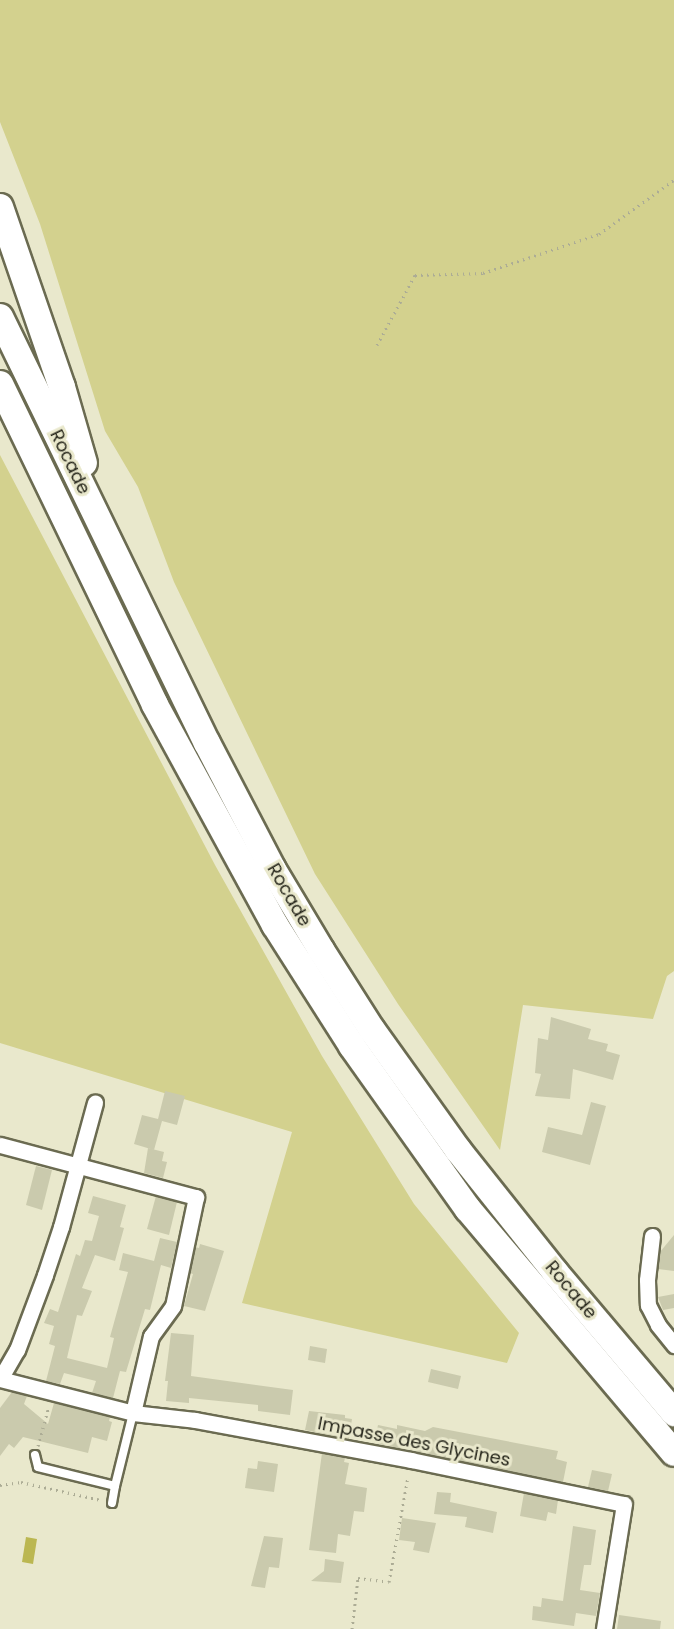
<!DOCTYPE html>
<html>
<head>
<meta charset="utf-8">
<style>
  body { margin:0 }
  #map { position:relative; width:674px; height:1629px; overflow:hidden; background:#e9e8cc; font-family:Poppins,sans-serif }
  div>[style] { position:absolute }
  .green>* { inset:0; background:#d3d18e }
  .water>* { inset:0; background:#bbb751 }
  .building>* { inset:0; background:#cacaad }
  .path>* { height:3px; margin-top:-1.5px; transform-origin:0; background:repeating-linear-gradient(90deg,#acac95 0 1.5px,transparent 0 6px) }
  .roads { filter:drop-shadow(2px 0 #6b6b51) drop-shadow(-2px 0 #6b6b51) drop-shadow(0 2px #6b6b51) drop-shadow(0 -2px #6b6b51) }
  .service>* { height:8px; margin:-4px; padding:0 4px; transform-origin:4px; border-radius:4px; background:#fff }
  .minor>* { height:15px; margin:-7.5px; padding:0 7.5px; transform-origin:7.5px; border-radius:7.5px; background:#fff }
  .trunk>* { height:26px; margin:-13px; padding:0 13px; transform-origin:13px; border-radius:13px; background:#fff }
  span { translate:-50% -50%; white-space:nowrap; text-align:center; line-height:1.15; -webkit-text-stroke:6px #e9e8cc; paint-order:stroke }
  .street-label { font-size:18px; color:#26261b }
</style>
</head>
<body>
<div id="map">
  <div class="green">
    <div style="clip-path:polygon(0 0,674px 0,674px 971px,667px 976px,653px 1019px,523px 1005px,500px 1150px,398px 1004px,315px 874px,174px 582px,138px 487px,105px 431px,40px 224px,0 122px)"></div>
    <div style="clip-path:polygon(0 455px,215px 865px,322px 1056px,414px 1204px,519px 1333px,507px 1363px,242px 1303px,292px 1132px,0 1043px)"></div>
  </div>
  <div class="water">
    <div style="clip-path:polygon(26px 1537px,37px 1539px,33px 1564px,22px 1562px)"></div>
  </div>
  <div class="building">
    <div style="clip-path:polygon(551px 1017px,591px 1029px,588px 1039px,608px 1044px,606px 1051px,620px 1055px,613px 1080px,573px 1069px,570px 1099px,535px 1096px,541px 1074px,535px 1073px,538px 1038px,548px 1040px)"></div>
    <div style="clip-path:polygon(165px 1091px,185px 1096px,177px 1125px,162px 1121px,154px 1150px,134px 1144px,142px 1115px,158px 1119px)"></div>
    <div style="clip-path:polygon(591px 1102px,606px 1106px,590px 1165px,542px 1152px,548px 1127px,582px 1135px)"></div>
    <div style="clip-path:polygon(148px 1148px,164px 1152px,162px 1161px,167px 1162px,163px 1178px,144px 1173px)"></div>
    <div style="clip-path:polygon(36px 1166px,52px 1170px,42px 1210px,26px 1205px)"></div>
    <div style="clip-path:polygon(93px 1196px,126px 1205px,120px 1227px,124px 1228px,115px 1261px,95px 1255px,82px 1288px,92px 1291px,82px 1316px,77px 1315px,67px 1358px,107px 1368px,114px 1338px,110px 1337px,128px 1272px,119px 1270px,123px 1253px,154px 1261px,160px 1238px,177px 1242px,171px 1268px,161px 1265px,150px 1310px,145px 1309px,126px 1372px,120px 1371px,113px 1398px,92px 1393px,96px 1381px,64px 1373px,60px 1384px,46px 1381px,55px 1346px,49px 1344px,54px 1326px,44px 1323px,50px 1309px,58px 1312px,76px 1254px,80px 1256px,85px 1240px,92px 1241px,99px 1216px,88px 1213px)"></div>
    <div style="clip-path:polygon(156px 1196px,177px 1202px,169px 1235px,147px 1229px)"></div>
    <div style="clip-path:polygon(674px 1235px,674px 1271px,658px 1269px,660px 1252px)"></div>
    <div style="clip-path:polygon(200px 1244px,224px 1251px,205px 1311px,184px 1306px,193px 1274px,190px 1273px,195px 1247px,199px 1248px)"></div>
    <div style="clip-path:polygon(674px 1294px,674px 1308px,663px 1310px,658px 1297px)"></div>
    <div style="clip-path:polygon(171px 1333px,194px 1335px,191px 1376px,293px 1390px,290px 1415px,258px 1411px,258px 1405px,189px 1398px,189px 1403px,166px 1401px,168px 1381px,165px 1381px)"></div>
    <div style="clip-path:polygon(310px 1346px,327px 1349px,325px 1363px,308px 1360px)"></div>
    <div style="clip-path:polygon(431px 1369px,461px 1376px,458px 1389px,428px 1382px)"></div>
    <div style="clip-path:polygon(12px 1392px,27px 1396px,24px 1404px,48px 1424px,54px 1403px,110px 1417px,109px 1421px,112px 1422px,107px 1441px,92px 1437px,88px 1453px,23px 1437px,14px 1448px,9px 1444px,0 1456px,0 1408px)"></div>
    <div style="clip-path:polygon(309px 1411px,345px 1415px,345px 1418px,352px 1419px,349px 1439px,305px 1430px)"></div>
    <div style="clip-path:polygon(378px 1425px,397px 1429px,397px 1425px,425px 1431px,433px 1427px,558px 1451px,556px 1459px,567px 1462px,563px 1482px,374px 1443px)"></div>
    <div style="clip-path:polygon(322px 1453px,345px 1458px,344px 1462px,349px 1463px,345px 1484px,367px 1488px,364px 1512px,354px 1511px,350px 1536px,338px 1534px,336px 1553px,309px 1550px)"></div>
    <div style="clip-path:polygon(258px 1461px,278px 1464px,274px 1492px,245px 1488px,248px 1468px,257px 1469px)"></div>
    <div style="clip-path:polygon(592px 1470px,612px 1474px,608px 1491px,588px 1487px)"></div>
    <div style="clip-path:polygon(437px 1492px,451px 1493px,450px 1502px,497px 1512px,493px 1533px,465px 1527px,467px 1517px,434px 1514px)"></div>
    <div style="clip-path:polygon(524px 1493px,558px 1500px,556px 1514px,548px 1512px,546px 1521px,520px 1516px)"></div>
    <div style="clip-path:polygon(402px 1518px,436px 1523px,429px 1553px,413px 1550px,415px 1542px,399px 1540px)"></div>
    <div style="clip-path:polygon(573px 1526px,596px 1530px,591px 1565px,584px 1565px,580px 1590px,600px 1593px,596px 1616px,576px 1613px,574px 1626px,532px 1620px,533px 1606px,541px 1607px,542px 1598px,563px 1601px)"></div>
    <div style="clip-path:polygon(264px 1536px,283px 1538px,279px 1568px,269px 1567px,265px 1588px,251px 1586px)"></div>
    <div style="clip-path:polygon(325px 1559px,344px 1562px,341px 1583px,311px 1581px,324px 1571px)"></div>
    <div style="clip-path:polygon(619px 1615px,661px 1621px,660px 1629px,617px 1629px)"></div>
  </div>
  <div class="path">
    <div style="left:377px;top:345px;width:80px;rotate:-61.5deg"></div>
    <div style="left:415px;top:275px;width:68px;rotate:-1.7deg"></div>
    <div style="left:483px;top:273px;width:122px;rotate:-18.6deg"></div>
    <div style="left:599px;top:234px;width:92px;rotate:-35.8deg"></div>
    <div style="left:38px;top:1446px;width:41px;rotate:-74.6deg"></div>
    <div style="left:0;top:1485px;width:21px;rotate:-8deg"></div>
    <div style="left:21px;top:1482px;width:82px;rotate:12.7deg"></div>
    <div style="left:352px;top:1629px;width:51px;rotate:-83.3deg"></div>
    <div style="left:358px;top:1578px;width:31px;rotate:7deg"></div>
    <div style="left:389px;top:1582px;width:108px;rotate:-79.8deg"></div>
  </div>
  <div class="roads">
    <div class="service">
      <div style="left:35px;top:1455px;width:12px;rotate:76deg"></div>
      <div style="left:38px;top:1467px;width:79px;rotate:13.9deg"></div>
      <div style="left:115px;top:1486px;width:75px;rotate:-76.1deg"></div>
      <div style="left:112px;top:1503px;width:17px;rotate:-80deg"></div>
    </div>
    <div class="minor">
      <div style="left:0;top:1145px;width:203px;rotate:14.9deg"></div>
      <div style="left:196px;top:1197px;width:111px;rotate:101.9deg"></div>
      <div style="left:173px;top:1306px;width:37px;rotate:126deg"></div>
      <div style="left:151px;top:1336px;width:79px;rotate:103.2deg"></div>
      <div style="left:652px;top:1236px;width:44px;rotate:96.5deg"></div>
      <div style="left:647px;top:1280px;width:25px;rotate:88deg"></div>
      <div style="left:648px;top:1305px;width:22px;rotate:63deg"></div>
      <div style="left:658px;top:1325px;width:26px;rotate:51deg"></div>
      <div style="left:0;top:1379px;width:137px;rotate:14.3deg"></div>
      <div style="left:133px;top:1413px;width:62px;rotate:6.4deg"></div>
      <div style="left:195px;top:1420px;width:220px;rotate:10.5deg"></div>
      <div style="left:411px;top:1460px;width:217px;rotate:11.7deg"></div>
      <div style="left:624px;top:1504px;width:127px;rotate:99.1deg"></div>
      <div style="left:0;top:1379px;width:34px;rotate:-60deg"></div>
      <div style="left:17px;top:1350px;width:80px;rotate:-69.5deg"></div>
      <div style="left:45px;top:1275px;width:51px;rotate:-71.6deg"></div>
      <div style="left:61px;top:1227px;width:129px;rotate:-74.7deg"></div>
    </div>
    <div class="trunk">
      <div style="left:0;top:207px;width:190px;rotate:71deg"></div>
      <div style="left:62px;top:387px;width:79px;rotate:73.9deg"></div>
      <div style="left:0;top:317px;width:474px;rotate:64.1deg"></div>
      <div style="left:207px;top:743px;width:141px;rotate:62.5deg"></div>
      <div style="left:272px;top:868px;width:96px;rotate:59.1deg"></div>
      <div style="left:321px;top:950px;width:95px;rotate:57.5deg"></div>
      <div style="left:372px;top:1030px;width:148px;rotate:54.4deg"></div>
      <div style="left:458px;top:1150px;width:156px;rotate:51.5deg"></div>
      <div style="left:555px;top:1272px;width:185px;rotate:49.8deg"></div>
      <div style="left:0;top:384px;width:356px;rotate:64.2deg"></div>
      <div style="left:155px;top:705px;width:251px;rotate:61.4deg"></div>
      <div style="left:275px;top:925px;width:143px;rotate:57.5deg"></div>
      <div style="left:352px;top:1046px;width:200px;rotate:54.6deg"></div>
      <div style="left:468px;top:1209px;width:319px;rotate:49.8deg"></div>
    </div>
  </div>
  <div class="street-label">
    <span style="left:70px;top:462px;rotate:64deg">Rocade</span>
    <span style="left:289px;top:895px;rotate:60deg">Rocade</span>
    <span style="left:571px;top:1290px;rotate:50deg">Rocade</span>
    <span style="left:414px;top:1442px;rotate:11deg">Impasse des Glycines</span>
  </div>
</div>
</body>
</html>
